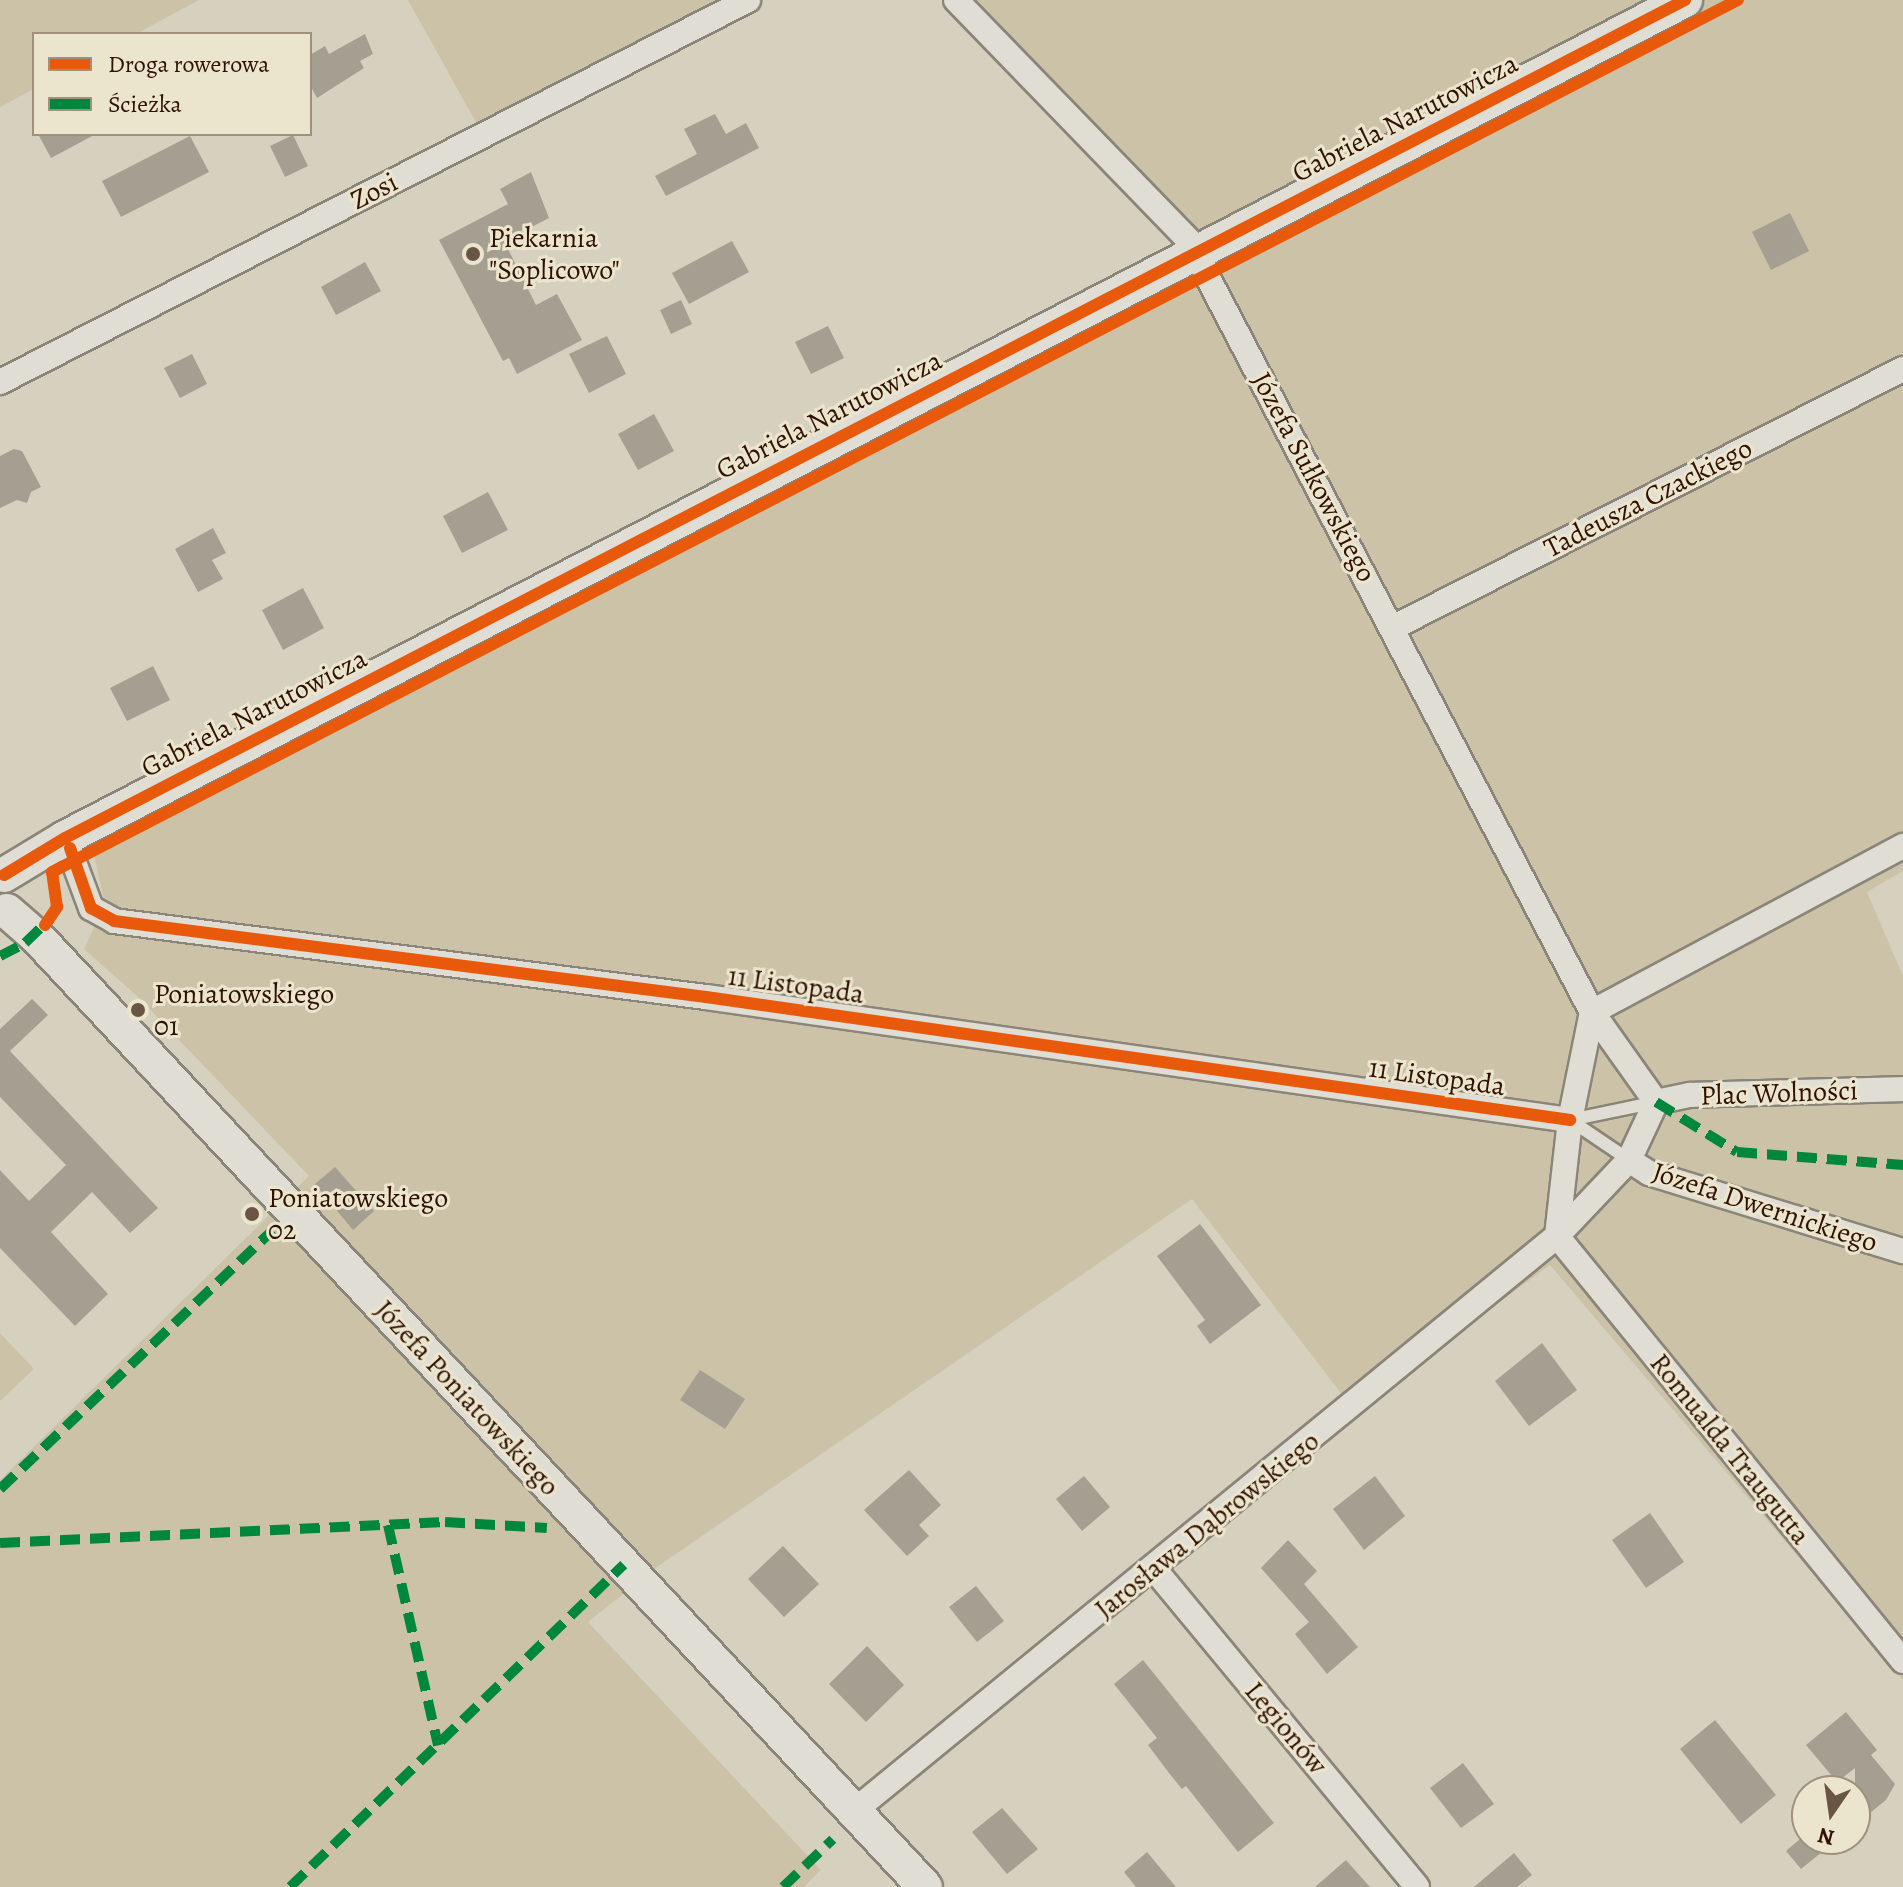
<!DOCTYPE html>
<html>
<head>
<meta charset="utf-8">
<style>
  body { margin:0 }
  #map { position:relative; width:1903px; height:1887px; overflow:hidden; background:#d6d1be; font-family:Alegreya,serif }
  div>[style] { position:absolute }
  .green>* { inset:0; background:#ccc2a8 }
  .building>* { inset:0; background:#a59f92 }
  .roads { filter:drop-shadow(2px 0 #8b8478) drop-shadow(-2px 0 #8b8478) drop-shadow(0 2px #8b8478) drop-shadow(0 -2px #8b8478) }
  .lane>* { height:12px; margin:-6px; padding:0 6px; transform-origin:6px; border-radius:6px; background:#e0ded4 }
  .street>* { height:24px; margin:-12px; padding:0 12px; transform-origin:12px; border-radius:12px; background:#e0ded4 }
  .secondary>* { height:34px; margin:-17px; padding:0 17px; transform-origin:17px; border-radius:17px; background:#e0ded4 }
  .quiet>* { height:10px; margin-top:-5px; transform-origin:0; background:repeating-linear-gradient(90deg,#00873e 0 20px,transparent 0 30px) }
  .cycleway>* { height:12px; margin:-6px; padding:0 6px; transform-origin:6px; border-radius:6px; background:#e8590c }
  .dots>* { width:22px; height:22px; translate:-50% -50%; box-sizing:border-box; border:4px solid #ece5ce; border-radius:50% }
  span { translate:-50% -50%; white-space:nowrap; text-align:center; line-height:1.15; -webkit-text-stroke:6px #ece5ce; paint-order:stroke }
  .street-label { font-size:28px; color:#2f1203 }
  .poi-label { font-size:28px; color:#2f1203 }
  .left { translate:0 -50%; text-align:left }
  .legend { position:absolute; left:32px; top:32px; width:280px; height:104px; box-sizing:border-box; background:#ece5ce; border:2px solid #a0917d; margin:0; padding:10px 14px; list-style:none; font-size:24px; color:#2f1203 }
  .legend li { display:flex; align-items:center; gap:16px; height:40px }
  .legend b { width:40px; border:2px solid #a0917d }
  .north { position:absolute; left:1791px; top:1775px; width:80px; height:80px; box-sizing:border-box; background:#ece5ce; border:2px solid #a0917d; border-radius:50%; rotate:193deg; font-size:22px; font-weight:700; line-height:32px; text-align:center; color:#2f1203 }
  .north::after { content:''; display:block; margin:auto; width:28px; height:36px; background:#695544; clip-path:polygon(50% 0,100% 100%,50% 72%,0 100%) }
</style>
</head>
<body>
<div id="map">
  <div class="green">
    <div style="clip-path:polygon(0 0,199px 0,136px 34px,34px 34px,34px 89px,0 107px)"></div>
    <div style="clip-path:polygon(408px 0,748px 0,483px 135px)"></div>
    <div style="clip-path:polygon(956px 0,1903px 0,1903px 871px,1867px 892px,1903px 976px,1903px 1680px,1550px 1265px,1353px 1409px,1192px 1199px,657px 1567px,588px 1622px,821px 1870px,804px 1887px,0 1887px,0 1480px,309px 1176px,136px 995px,84px 949px,105px 904px,94px 855px,1199px 251px)"></div>
    <div style="clip-path:polygon(0 1333px,34px 1369px,0 1401px)"></div>
  </div>
  <div class="building">
    <div style="clip-path:polygon(365px 34px,373px 54px,360px 61px,364px 68px,317px 98px,310px 85px,310px 55px,325px 46px,329px 54px)"></div>
    <div style="clip-path:polygon(715px 114px,726px 134px,746px 123px,759px 148px,666px 196px,655px 176px,697px 154px,684px 129px)"></div>
    <div style="clip-path:polygon(38px 134px,96px 134px,51px 158px)"></div>
    <div style="clip-path:polygon(293px 135px,308px 166px,285px 177px,270px 146px)"></div>
    <div style="clip-path:polygon(190px 136px,209px 172px,121px 217px,102px 181px)"></div>
    <div style="clip-path:polygon(531px 172px,549px 218px,504px 241px,536px 305px,557px 294px,582px 340px,517px 374px,509px 358px,503px 361px,439px 240px,508px 204px,500px 189px)"></div>
    <div style="clip-path:polygon(1790px 213px,1809px 251px,1771px 270px,1752px 232px)"></div>
    <div style="clip-path:polygon(732px 241px,749px 272px,689px 304px,672px 273px)"></div>
    <div style="clip-path:polygon(365px 262px,381px 291px,336px 315px,321px 287px)"></div>
    <div style="clip-path:polygon(681px 300px,692px 324px,671px 334px,660px 310px)"></div>
    <div style="clip-path:polygon(828px 326px,844px 358px,811px 374px,795px 342px)"></div>
    <div style="clip-path:polygon(607px 336px,626px 374px,589px 393px,569px 354px)"></div>
    <div style="clip-path:polygon(192px 354px,207px 384px,180px 398px,164px 368px)"></div>
    <div style="clip-path:polygon(654px 414px,674px 451px,638px 470px,618px 434px)"></div>
    <div style="clip-path:polygon(14px 449px,22px 451px,41px 487px,31px 492px,27px 503px,17px 500px,0 508px,0 456px)"></div>
    <div style="clip-path:polygon(488px 492px,508px 530px,462px 553px,443px 516px)"></div>
    <div style="clip-path:polygon(213px 528px,226px 553px,212px 560px,223px 579px,198px 592px,175px 549px)"></div>
    <div style="clip-path:polygon(303px 588px,324px 628px,283px 650px,262px 610px)"></div>
    <div style="clip-path:polygon(153px 666px,170px 700px,127px 721px,110px 688px)"></div>
    <div style="clip-path:polygon(32px 999px,48px 1015px,10px 1051px,158px 1208px,130px 1233px,92px 1192px,51px 1232px,108px 1294px,75px 1326px,0 1248px,0 1170px,29px 1201px,66px 1165px,0 1097px,0 1029px)"></div>
    <div style="clip-path:polygon(335px 1167px,374px 1211px,353px 1230px,315px 1184px)"></div>
    <div style="clip-path:polygon(1200px 1224px,1261px 1305px,1210px 1344px,1197px 1326px,1205px 1320px,1157px 1256px)"></div>
    <div style="clip-path:polygon(1542px 1343px,1577px 1390px,1529px 1426px,1495px 1381px)"></div>
    <div style="clip-path:polygon(700px 1370px,745px 1399px,725px 1429px,680px 1400px)"></div>
    <div style="clip-path:polygon(909px 1470px,941px 1505px,919px 1525px,929px 1536px,907px 1556px,864px 1510px)"></div>
    <div style="clip-path:polygon(1084px 1476px,1110px 1507px,1082px 1531px,1056px 1499px)"></div>
    <div style="clip-path:polygon(1375px 1476px,1405px 1516px,1364px 1550px,1333px 1509px)"></div>
    <div style="clip-path:polygon(1650px 1513px,1684px 1562px,1646px 1588px,1612px 1540px)"></div>
    <div style="clip-path:polygon(1288px 1540px,1317px 1571px,1304px 1584px,1358px 1647px,1327px 1674px,1295px 1634px,1309px 1622px,1261px 1568px)"></div>
    <div style="clip-path:polygon(783px 1546px,819px 1584px,784px 1617px,748px 1579px)"></div>
    <div style="clip-path:polygon(976px 1586px,1004px 1621px,977px 1642px,949px 1607px)"></div>
    <div style="clip-path:polygon(867px 1646px,904px 1685px,866px 1722px,829px 1684px)"></div>
    <div style="clip-path:polygon(1143px 1660px,1274px 1823px,1238px 1852px,1186px 1786px,1182px 1789px,1169px 1773px,1148px 1745px,1157px 1738px,1114px 1684px)"></div>
    <div style="clip-path:polygon(1846px 1712px,1877px 1750px,1871px 1755px,1895px 1784px,1886px 1800px,1855px 1825px,1855px 1768px,1837px 1782px,1806px 1745px)"></div>
    <div style="clip-path:polygon(1715px 1720px,1776px 1795px,1741px 1824px,1680px 1749px)"></div>
    <div style="clip-path:polygon(1463px 1763px,1494px 1804px,1461px 1828px,1430px 1788px)"></div>
    <div style="clip-path:polygon(1002px 1808px,1038px 1849px,1007px 1874px,972px 1832px)"></div>
    <div style="clip-path:polygon(1800px 1839px,1838px 1839px,1801px 1869px,1786px 1851px)"></div>
    <div style="clip-path:polygon(1147px 1852px,1176px 1887px,1136px 1887px,1124px 1872px)"></div>
    <div style="clip-path:polygon(1514px 1853px,1532px 1875px,1517px 1887px,1474px 1887px)"></div>
    <div style="clip-path:polygon(1346px 1860px,1370px 1887px,1315px 1887px)"></div>
  </div>
  <div class="roads">
    <div class="lane">
      <div style="left:1570px;top:1120px;width:88px;rotate:-11.8deg"></div>
      <div style="left:1570px;top:1120px;width:71px;rotate:34.1deg"></div>
    </div>
    <div class="street">
      <div style="left:956px;top:0;width:349px;rotate:45.9deg"></div>
      <div style="left:1199px;top:251px;width:24px;rotate:73deg"></div>
      <div style="left:1206px;top:274px;width:833px;rotate:62.39deg"></div>
      <div style="left:1592px;top:1012px;width:110px;rotate:54.6deg"></div>
      <div style="left:0;top:382px;width:840px;rotate:-27.05deg"></div>
      <div style="left:1394px;top:627px;width:571px;rotate:-26.88deg"></div>
      <div style="left:65px;top:838px;width:75px;rotate:69.6deg"></div>
      <div style="left:91px;top:908px;width:26px;rotate:29deg"></div>
      <div style="left:114px;top:921px;width:597px;rotate:7.32deg"></div>
      <div style="left:706px;top:997px;width:873px;rotate:8.1deg"></div>
      <div style="left:1592px;top:1012px;width:110px;rotate:101.5deg"></div>
      <div style="left:1570px;top:1120px;width:117px;rotate:96.4deg"></div>
      <div style="left:1557px;top:1236px;width:548px;rotate:50.85deg"></div>
      <div style="left:1592px;top:1012px;width:353px;rotate:-28.1deg"></div>
      <div style="left:1656px;top:1102px;width:35px;rotate:-12deg"></div>
      <div style="left:1690px;top:1095px;width:213px;rotate:-1.6deg"></div>
      <div style="left:1629px;top:1160px;width:24px;rotate:33deg"></div>
      <div style="left:1649px;top:1173px;width:266px;rotate:17.1deg"></div>
      <div style="left:1155px;top:1570px;width:411px;rotate:50.4deg"></div>
      <div style="left:854px;top:1811px;width:908px;rotate:-39.28deg"></div>
      <div style="left:1557px;top:1236px;width:105px;rotate:-46.5deg"></div>
      <div style="left:1629px;top:1160px;width:64px;rotate:-65deg"></div>
    </div>
    <div class="secondary">
      <div style="left:4px;top:875px;width:71px;rotate:-31.2deg"></div>
      <div style="left:65px;top:838px;width:1824px;rotate:-27.35deg"></div>
      <div style="left:7px;top:911px;width:37px;rotate:41deg"></div>
      <div style="left:35px;top:935px;width:1303px;rotate:46.93deg"></div>
    </div>
  </div>
  <div class="quiet">
    <div style="left:0;top:956px;width:28px;rotate:-27deg"></div>
    <div style="left:25px;top:943px;width:35px;rotate:-44deg"></div>
    <div style="left:1656px;top:1102px;width:95px;rotate:31.7deg"></div>
    <div style="left:1737px;top:1152px;width:167px;rotate:4.5deg"></div>
    <div style="left:0;top:1489px;width:376px;rotate:-43.5deg"></div>
    <div style="left:388px;top:1525px;width:226px;rotate:77.2deg"></div>
    <div style="left:0;top:1543px;width:445px;rotate:-2.7deg"></div>
    <div style="left:445px;top:1522px;width:102px;rotate:3.4deg"></div>
    <div style="left:290px;top:1887px;width:464px;rotate:-44deg"></div>
    <div style="left:783px;top:1887px;width:69px;rotate:-43.8deg"></div>
  </div>
  <div class="cycleway">
    <div style="left:70px;top:848px;width:64px;rotate:70.7deg"></div>
    <div style="left:91px;top:908px;width:26px;rotate:29deg"></div>
    <div style="left:114px;top:921px;width:597px;rotate:7.32deg"></div>
    <div style="left:706px;top:997px;width:873px;rotate:8.1deg"></div>
    <div style="left:4px;top:875px;width:71px;rotate:-31.2deg"></div>
    <div style="left:65px;top:838px;width:1824px;rotate:-27.35deg"></div>
    <div style="left:45px;top:925px;width:22px;rotate:-56deg"></div>
    <div style="left:57px;top:907px;width:35px;rotate:-98deg"></div>
    <div style="left:52px;top:872px;width:1898px;rotate:-27.35deg"></div>
  </div>
  <div class="dots">
    <div style="left:473px;top:254px;background:#695544"></div>
    <div style="left:138px;top:1010px;background:#695544"></div>
    <div style="left:252px;top:1214px;background:#695544"></div>
  </div>
  <div class="street-label">
    <span style="left:1405px;top:118px;rotate:-27deg">Gabriela Narutowicza</span>
    <span style="left:374px;top:191px;rotate:-27deg">Zosi</span>
    <span style="left:829px;top:415px;rotate:-27deg">Gabriela Narutowicza</span>
    <span style="left:1314px;top:477px;rotate:62deg">Józefa Sułkowskiego</span>
    <span style="left:1648px;top:498px;rotate:-27deg">Tadeusza Czackiego</span>
    <span style="left:254px;top:713px;rotate:-27deg">Gabriela Narutowicza</span>
    <span style="left:796px;top:985px;rotate:8deg">11 Listopada</span>
    <span style="left:1437px;top:1077px;rotate:8deg">11 Listopada</span>
    <span style="left:1779px;top:1093px;rotate:-2deg">Plac Wolności</span>
    <span style="left:1765px;top:1207px;rotate:18deg">Józefa Dwernickiego</span>
    <span style="left:467px;top:1398px;rotate:47deg">Józefa Poniatowskiego</span>
    <span style="left:1730px;top:1449px;rotate:51deg">Romualda Traugutta</span>
    <span style="left:1207px;top:1525px;rotate:-39deg">Jarosława Dąbrowskiego</span>
    <span style="left:1286px;top:1728px;rotate:50deg">Legionów</span>
  </div>
  <div class="poi-label">
    <span class="left" style="left:489px;top:254px">Piekarnia<br>"Soplicowo"</span>
    <span class="left" style="left:154px;top:1010px">Poniatowskiego<br>01</span>
    <span class="left" style="left:268px;top:1214px">Poniatowskiego<br>02</span>
  </div>
  <ul class="legend">
  <li><b style="height:10px;background:#e8590c"></b>Droga rowerowa</li>
  <li><b style="height:10px;background:#00873e"></b>Ścieżka</li>
  </ul>
  <div class="north">N</div>
</div>
</body>
</html>
